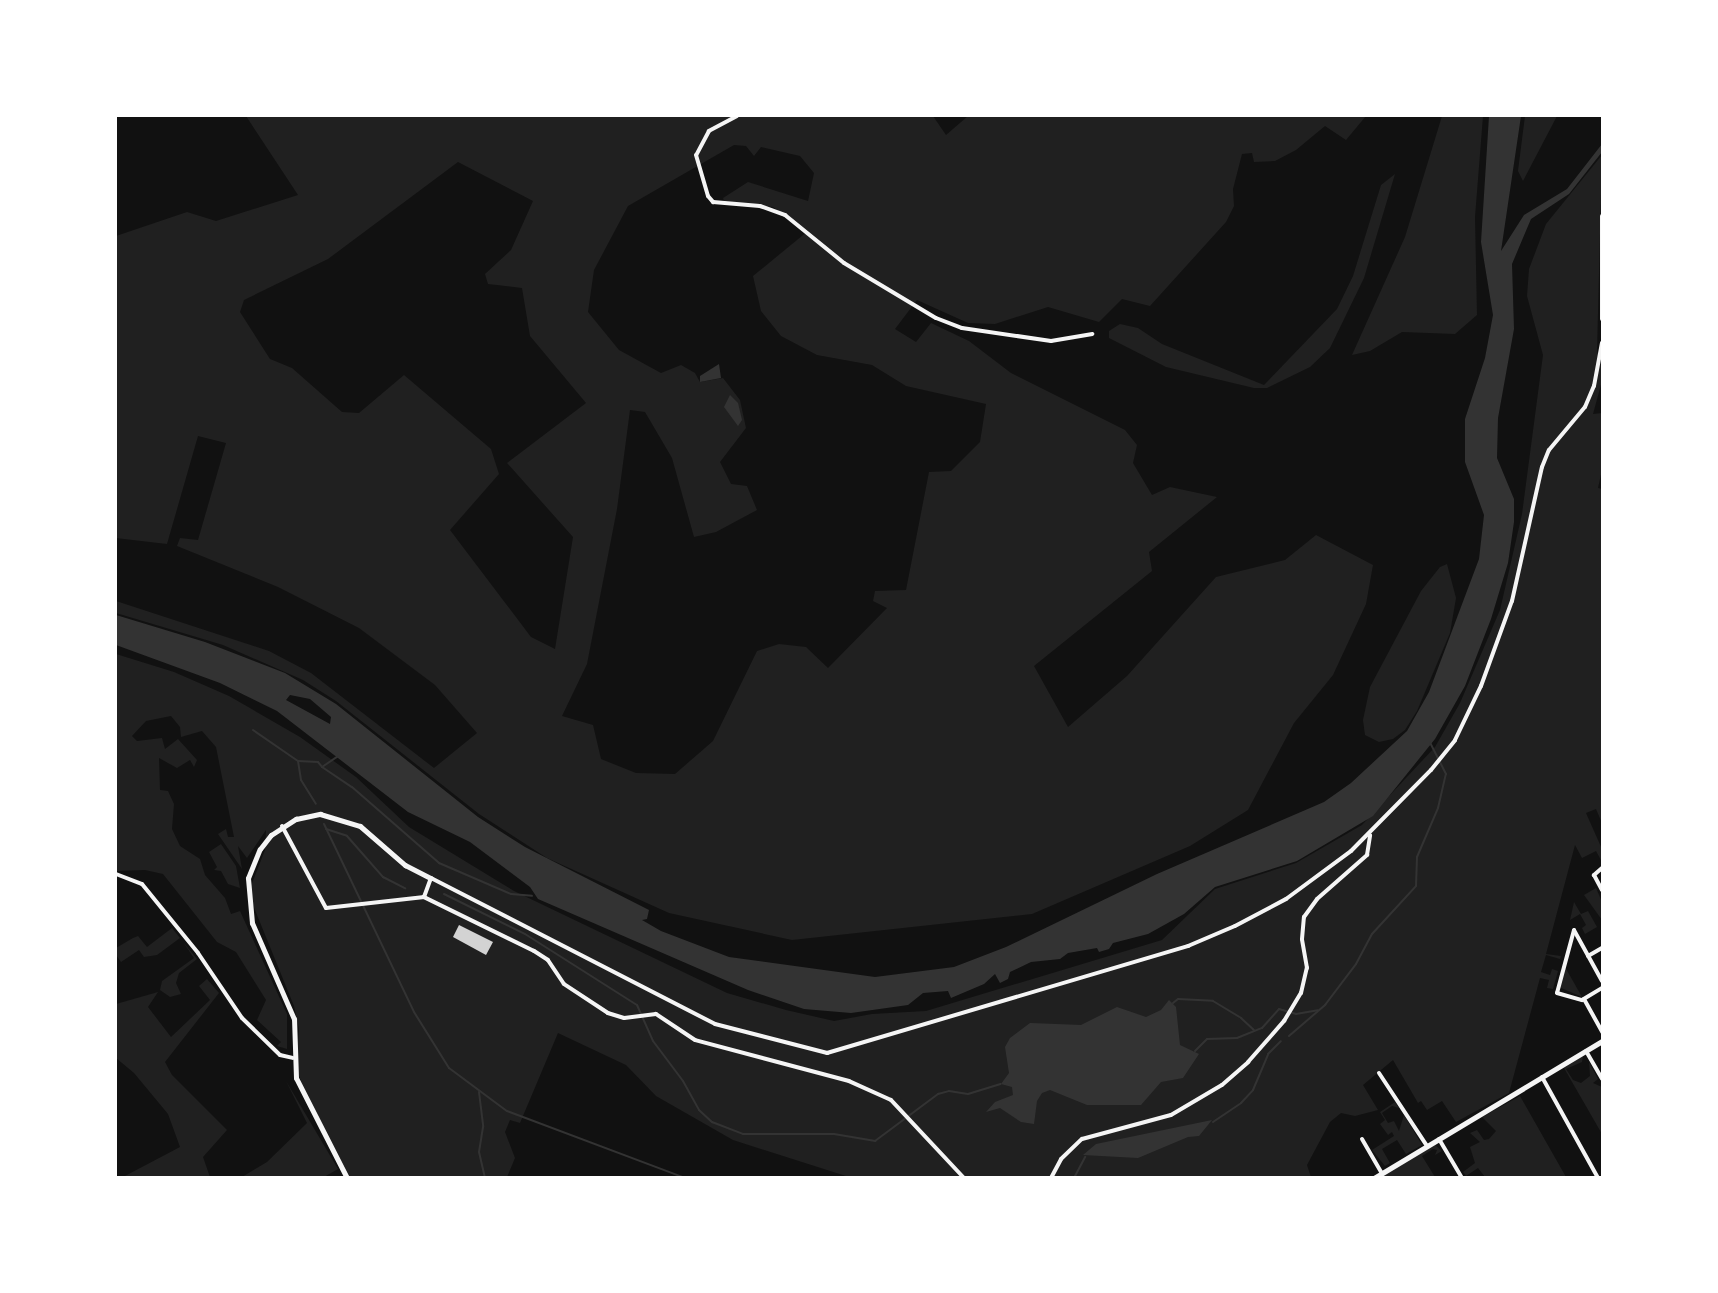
<!DOCTYPE html>
<html>
<head>
<meta charset="utf-8">
<style>
  body { margin:0 }
  #map { position:relative; width:1718px; height:1293px; overflow:hidden; background:#111; font-family:Quicksand,sans-serif }
  div>[style] { position:absolute }
  .green>* { inset:0; background:#202020 }
  .water>* { inset:0; background:#333 }
  .stream>* { height:2px; margin:-1px; padding:0 1px; transform-origin:1px; border-radius:1px; background:#333 }
  .building>* { inset:0; background:#d3d3d3 }
  .minor>* { height:4px; margin:-2px; padding:0 2px; transform-origin:2px; border-radius:2px; background:#f5f5f5 }
  .tertiary>* { height:5px; margin:-2.5px; padding:0 2.5px; transform-origin:2.5px; border-radius:2.5px; background:#f5f5f5 }
  span { translate:-50% -50%; white-space:nowrap; text-align:center; line-height:1.15; -webkit-text-stroke:5px #fff; paint-order:stroke }
  .frame { position:absolute; inset:0; border:117px solid #fff; pointer-events:none }
</style>
</head>
<body>
<div id="map">
  <div class="green">
    <div style="clip-path:polygon(evenodd,246px 116px,933px 116px,946px 135px,968px 116px,1366px 116px,1346px 140px,1325px 126px,1296px 150px,1275px 161px,1254px 162px,1252px 153px,1242px 154px,1233px 189px,1234px 206px,1226px 222px,1150px 306px,1122px 299px,1099px 322px,1048px 307px,995px 324px,968px 323px,917px 300px,895px 329px,916px 342px,931px 323px,969px 341px,1011px 373px,1125px 430px,1137px 445px,1133px 463px,1152px 495px,1170px 487px,1217px 497px,1149px 552px,1152px 571px,1034px 666px,1068px 727px,1127px 676px,1216px 577px,1285px 560px,1316px 535px,1373px 565px,1366px 604px,1333px 675px,1294px 723px,1248px 810px,1190px 846px,1032px 914px,792px 940px,669px 913px,547px 858px,479px 814px,336px 701px,303px 680px,223px 645px,116px 613px,116px 601px,269px 651px,311px 673px,434px 768px,477px 733px,435px 685px,359px 628px,278px 587px,177px 546px,180px 538px,198px 540px,226px 443px,198px 436px,167px 544px,116px 538px,116px 236px,187px 212px,216px 221px,298px 195px,246px 116px,734px 145px,746px 146px,754px 156px,761px 147px,800px 156px,814px 173px,808px 201px,748px 182px,723px 198px,724px 201px,773px 207px,808px 231px,753px 276px,761px 311px,781px 336px,817px 355px,872px 365px,906px 386px,986px 404px,980px 442px,951px 471px,929px 472px,906px 590px,875px 591px,873px 601px,887px 608px,828px 668px,806px 647px,779px 644px,757px 651px,713px 741px,675px 774px,636px 773px,601px 759px,593px 725px,562px 716px,587px 664px,617px 509px,630px 410px,645px 412px,672px 458px,694px 537px,716px 532px,757px 510px,747px 486px,731px 484px,720px 462px,746px 428px,740px 400px,723px 378px,700px 382px,695px 373px,681px 365px,661px 373px,619px 350px,588px 312px,594px 270px,628px 206px,734px 145px,246px 116px,458px 162px,533px 201px,511px 250px,485px 274px,488px 284px,522px 288px,530px 336px,586px 403px,507px 463px,573px 537px,555px 649px,531px 637px,450px 530px,499px 474px,491px 449px,404px 375px,359px 413px,342px 412px,292px 368px,270px 359px,240px 312px,244px 300px,328px 259px,458px 162px)"></div>
    <div style="clip-path:polygon(1442px 116px,1483px 116px,1475px 217px,1477px 315px,1455px 334px,1402px 332px,1370px 351px,1352px 355px,1405px 237px)"></div>
    <div style="clip-path:polygon(1525px 116px,1557px 116px,1523px 181px,1518px 171px)"></div>
    <div style="clip-path:polygon(1602px 155px,1597px 352px,1602px 357px,1602px 381px,1593px 414px,1602px 413px,1602px 470px,1598px 488px,1602px 489px,1602px 823px,1596px 809px,1586px 813px,1602px 849px,1602px 862px,1596px 851px,1582px 858px,1575px 845px,1546px 954px,1561px 956px,1560px 959px,1546px 955px,1541px 972px,1550px 975px,1552px 969px,1558px 971px,1553px 989px,1547px 988px,1549px 980px,1540px 978px,1509px 1093px,1456px 1122px,1442px 1101px,1427px 1110px,1421px 1101px,1418px 1103px,1393px 1060px,1363px 1085px,1378px 1110px,1355px 1116px,1341px 1113px,1330px 1122px,1307px 1165px,1311px 1177px,849px 1177px,733px 1140px,656px 1096px,626px 1065px,558px 1033px,520px 1123px,510px 1120px,505px 1132px,515px 1158px,507px 1177px,350px 1177px,304px 1090px,296px 1067px,299px 1029px,294px 1006px,253px 905px,251px 886px,265px 850px,266px 830px,247px 858px,238px 846px,242px 869px,218px 834px,226px 829px,228px 837px,234px 837px,216px 747px,202px 731px,181px 737px,180px 727px,171px 716px,146px 721px,132px 736px,137px 741px,162px 738px,165px 749px,178px 739px,197px 760px,194px 767px,190px 760px,177px 768px,159px 758px,160px 790px,168px 791px,174px 804px,172px 829px,180px 846px,200px 859px,205px 875px,225px 898px,231px 914px,240px 911px,287px 1014px,287px 1049px,277px 1046px,281px 1042px,257px 1020px,266px 1000px,236px 952px,217px 942px,163px 874px,145px 870px,116px 871px,116px 654px,174px 672px,229px 696px,300px 737px,356px 777px,409px 827px,514px 891px,727px 993px,786px 1010px,834px 1021px,872px 1014px,926px 1011px,1162px 940px,1215px 889px,1296px 863px,1362px 825px,1435px 747px,1460px 703px,1500px 610px,1522px 514px,1543px 355px,1527px 296px,1529px 269px,1546px 224px)"></div>
    <div style="clip-path:polygon(1395px 174px,1364px 278px,1330px 348px,1310px 367px,1267px 388px,1254px 388px,1166px 367px,1109px 338px,1109px 331px,1120px 324px,1138px 328px,1162px 344px,1264px 385px,1337px 309px,1353px 276px,1381px 185px)"></div>
    <div style="clip-path:polygon(1447px 564px,1456px 598px,1450px 633px,1417px 711px,1405px 730px,1393px 739px,1379px 742px,1365px 735px,1363px 720px,1370px 687px,1421px 591px,1440px 567px)"></div>
    <div style="clip-path:polygon(221px 844px,236px 866px,240px 888px,228px 884px,221px 871px,214px 870px,217px 867px,209px 852px)"></div>
    <div style="clip-path:polygon(1596px 888px,1602px 902px,1602px 920px,1584px 895px)"></div>
    <div style="clip-path:polygon(1574px 902px,1581px 914px,1588px 911px,1597px 927px,1585px 934px,1582px 928px,1586px 925px,1580px 914px,1570px 920px)"></div>
    <div style="clip-path:polygon(172px 928px,180px 938px,157px 955px,144px 957px,139px 950px,121px 962px,116px 955px,116px 948px,133px 938px,138px 936px,147px 947px)"></div>
    <div style="clip-path:polygon(183px 942px,197px 959px,179px 973px,176px 983px,181px 994px,170px 997px,160px 990px,162px 981px,194px 958px)"></div>
    <div style="clip-path:polygon(1565px 967px,1582px 997px,1559px 987px)"></div>
    <div style="clip-path:polygon(207px 979px,219px 993px,165px 1062px,172px 1075px,227px 1130px,203px 1157px,210px 1177px,123px 1177px,180px 1147px,168px 1114px,134px 1073px,116px 1058px,116px 1004px,158px 992px,148px 1007px,171px 1037px,210px 1000px,199px 986px)"></div>
    <div style="clip-path:polygon(1583px 1056px,1582px 1062px,1566px 1069px,1573px 1080px,1581px 1083px,1590px 1076px,1589px 1062px,1598px 1079px,1593px 1083px,1602px 1087px,1602px 1134px,1564px 1068px)"></div>
    <div style="clip-path:polygon(286px 1081px,338px 1169px,324px 1177px,242px 1177px,267px 1162px,307px 1123px)"></div>
    <div style="clip-path:polygon(1520px 1096px,1566px 1177px,1485px 1177px,1478px 1168px,1466px 1176px,1463px 1172px,1475px 1163px,1470px 1147px,1480px 1142px,1470px 1133px,1477px 1130px,1484px 1140px,1489px 1139px,1496px 1131px,1482px 1117px)"></div>
    <div style="clip-path:polygon(1395px 1102px,1399px 1108px,1392px 1106px,1382px 1113px,1388px 1123px,1394px 1121px,1399px 1131px,1404px 1115px,1422px 1145px,1406px 1154px,1397px 1140px,1382px 1149px,1390px 1163px,1385px 1166px,1372px 1150px,1394px 1136px,1392px 1132px,1388px 1135px,1380px 1124px,1385px 1120px,1380px 1112px)"></div>
    <div style="clip-path:polygon(1435px 1145px,1442px 1151px,1435px 1155px,1437px 1150px,1433px 1149px,1422px 1156px,1435px 1177px,1378px 1178px)"></div>
  </div>
  <div class="water">
    <div style="clip-path:polygon(evenodd,1489px 116px,1521px 116px,1501px 251px,1524px 215px,1567px 189px,1602px 144px,1602px 152px,1569px 194px,1531px 219px,1512px 264px,1514px 329px,1498px 418px,1497px 458px,1514px 499px,1514px 522px,1508px 563px,1491px 619px,1465px 686px,1435px 739px,1373px 816px,1297px 861px,1215px 887px,1184px 914px,1148px 934px,1113px 943px,1109px 949px,1099px 952px,1097px 948px,1068px 953px,1060px 959px,1031px 962px,1010px 972px,1008px 979px,1000px 983px,995px 974px,984px 984px,951px 998px,948px 991px,923px 993px,908px 1005px,851px 1013px,804px 1009px,748px 990px,538px 899px,530px 887px,470px 842px,408px 812px,277px 711px,220px 683px,116px 645px,116px 615px,205px 642px,285px 673px,336px 704px,478px 817px,525px 847px,649px 910px,647px 919px,642px 920px,661px 931px,729px 957px,875px 977px,954px 967px,1006px 947px,1157px 874px,1324px 802px,1351px 783px,1407px 731px,1429px 692px,1479px 559px,1484px 515px,1465px 462px,1465px 419px,1485px 358px,1493px 315px,1481px 242px,1489px 116px,290px 695px,310px 699px,331px 717px,330px 724px,286px 700px,290px 695px)"></div>
    <div style="clip-path:polygon(719px 364px,721px 378px,700px 382px,700px 376px)"></div>
    <div style="clip-path:polygon(730px 395px,738px 403px,742px 420px,738px 426px,724px 407px)"></div>
    <div style="clip-path:polygon(1169px 1000px,1176px 1007px,1180px 1045px,1199px 1054px,1183px 1078px,1161px 1082px,1141px 1105px,1087px 1105px,1050px 1090px,1042px 1093px,1037px 1101px,1034px 1124px,1021px 1122px,1000px 1108px,986px 1112px,995px 1102px,1013px 1095px,1012px 1087px,1001px 1084px,1009px 1073px,1005px 1047px,1010px 1038px,1030px 1023px,1081px 1025px,1117px 1007px,1146px 1017px,1161px 1010px)"></div>
    <div style="clip-path:polygon(1212px 1120px,1199px 1136px,1188px 1137px,1138px 1158px,1083px 1155px,1096px 1144px)"></div>
  </div>
  <div class="stream">
    <div style="left:253px;top:730px;width:55px;rotate:34.6deg"></div>
    <div style="left:298px;top:761px;width:20px;rotate:3deg"></div>
    <div style="left:318px;top:762px;width:6px;rotate:51deg"></div>
    <div style="left:322px;top:767px;width:18px;rotate:-34deg"></div>
    <div style="left:298px;top:761px;width:19px;rotate:81deg"></div>
    <div style="left:301px;top:780px;width:28px;rotate:58deg"></div>
    <div style="left:322px;top:767px;width:36px;rotate:34deg"></div>
    <div style="left:352px;top:787px;width:116px;rotate:41.1deg"></div>
    <div style="left:439px;top:863px;width:78px;rotate:23.3deg"></div>
    <div style="left:511px;top:894px;width:21px;rotate:5deg"></div>
    <div style="left:324px;top:824px;width:208px;rotate:64.4deg"></div>
    <div style="left:414px;top:1012px;width:66px;rotate:58deg"></div>
    <div style="left:449px;top:1068px;width:72px;rotate:36.6deg"></div>
    <div style="left:507px;top:1111px;width:190px;rotate:20.6deg"></div>
    <div style="left:326px;top:829px;width:22px;rotate:18deg"></div>
    <div style="left:347px;top:836px;width:55px;rotate:48.7deg"></div>
    <div style="left:383px;top:877px;width:25px;rotate:27deg"></div>
    <div style="left:444px;top:894px;width:90px;rotate:26.3deg"></div>
    <div style="left:525px;top:934px;width:133px;rotate:32.4deg"></div>
    <div style="left:637px;top:1005px;width:39px;rotate:66deg"></div>
    <div style="left:653px;top:1041px;width:50px;rotate:53.1deg"></div>
    <div style="left:683px;top:1081px;width:33px;rotate:61deg"></div>
    <div style="left:699px;top:1110px;width:18px;rotate:43deg"></div>
    <div style="left:712px;top:1122px;width:33px;rotate:21deg"></div>
    <div style="left:743px;top:1134px;width:91px"></div>
    <div style="left:834px;top:1134px;width:42px;rotate:9.7deg"></div>
    <div style="left:875px;top:1141px;width:79px;rotate:-36.7deg"></div>
    <div style="left:938px;top:1094px;width:11px;rotate:-15deg"></div>
    <div style="left:949px;top:1091px;width:19px;rotate:9deg"></div>
    <div style="left:968px;top:1094px;width:34px;rotate:-17deg"></div>
    <div style="left:1173px;top:1003px;width:6px;rotate:-39deg"></div>
    <div style="left:1178px;top:999px;width:35px;rotate:3deg"></div>
    <div style="left:1213px;top:1001px;width:33px;rotate:31deg"></div>
    <div style="left:1241px;top:1018px;width:18px;rotate:43deg"></div>
    <div style="left:1289px;top:1036px;width:48px;rotate:-40.7deg"></div>
    <div style="left:1325px;top:1005px;width:51px;rotate:-52.9deg"></div>
    <div style="left:1356px;top:964px;width:34px;rotate:-62deg"></div>
    <div style="left:1372px;top:934px;width:65px;rotate:-47.5deg"></div>
    <div style="left:1416px;top:886px;width:29px;rotate:-88deg"></div>
    <div style="left:1417px;top:857px;width:53px;rotate:-66.8deg"></div>
    <div style="left:1438px;top:808px;width:35px;rotate:-77deg"></div>
    <div style="left:1446px;top:774px;width:35px;rotate:-117deg"></div>
    <div style="left:1195px;top:1051px;width:17px;rotate:-45deg"></div>
    <div style="left:1207px;top:1039px;width:30px;rotate:-2deg"></div>
    <div style="left:1237px;top:1038px;width:27px;rotate:-22deg"></div>
    <div style="left:1262px;top:1028px;width:25px;rotate:-48deg"></div>
    <div style="left:1279px;top:1009px;width:18px;rotate:16deg"></div>
    <div style="left:1296px;top:1014px;width:22px;rotate:-10deg"></div>
    <div style="left:479px;top:1092px;width:35px;rotate:83deg"></div>
    <div style="left:483px;top:1127px;width:25px;rotate:99deg"></div>
    <div style="left:479px;top:1152px;width:27px;rotate:77deg"></div>
    <div style="left:1213px;top:1122px;width:34px;rotate:-34deg"></div>
    <div style="left:1241px;top:1103px;width:18px;rotate:-47deg"></div>
    <div style="left:1253px;top:1090px;width:39px;rotate:-67deg"></div>
    <div style="left:1268px;top:1054px;width:18px;rotate:-45deg"></div>
    <div style="left:1074px;top:1178px;width:24px;rotate:-62deg"></div>
  </div>
  <div class="building">
    <div style="clip-path:polygon(459px 925px,493px 942px,486px 955px,453px 937px)"></div>
  </div>
  <div class="minor">
    <div style="left:737px;top:116px;width:32px;rotate:152deg"></div>
    <div style="left:709px;top:131px;width:27px;rotate:118deg"></div>
    <div style="left:696px;top:155px;width:43px;rotate:73.7deg"></div>
    <div style="left:708px;top:196px;width:8px;rotate:50deg"></div>
    <div style="left:713px;top:202px;width:47px;rotate:4.9deg"></div>
    <div style="left:760px;top:206px;width:27px;rotate:20deg"></div>
    <div style="left:785px;top:215px;width:76px;rotate:39.1deg"></div>
    <div style="left:844px;top:263px;width:107px;rotate:30.9deg"></div>
    <div style="left:936px;top:318px;width:28px;rotate:21deg"></div>
    <div style="left:962px;top:328px;width:90px;rotate:8.3deg"></div>
    <div style="left:1051px;top:341px;width:42px;rotate:-9.7deg"></div>
    <div style="left:1602px;top:216px;width:103px;rotate:90deg"></div>
    <div style="left:282px;top:826px;width:93px;rotate:61.8deg"></div>
    <div style="left:326px;top:908px;width:99px;rotate:-6.4deg"></div>
    <div style="left:1602px;top:868px;width:11px;rotate:139deg"></div>
    <div style="left:1594px;top:875px;width:17px;rotate:62deg"></div>
    <div style="left:116px;top:874px;width:28px;rotate:21deg"></div>
    <div style="left:142px;top:884px;width:89px;rotate:50.9deg"></div>
    <div style="left:198px;top:953px;width:78px;rotate:55.9deg"></div>
    <div style="left:242px;top:1018px;width:53px;rotate:44.2deg"></div>
    <div style="left:280px;top:1055px;width:13px;rotate:13deg"></div>
    <div style="left:1588px;top:956px;width:16px;rotate:-30deg"></div>
    <div style="left:1602px;top:981px;width:58px;rotate:-118.8deg"></div>
    <div style="left:1574px;top:930px;width:65px;rotate:105.1deg"></div>
    <div style="left:1557px;top:993px;width:26px;rotate:16deg"></div>
    <div style="left:1582px;top:1000px;width:23px;rotate:-31deg"></div>
    <div style="left:1584px;top:999px;width:38px;rotate:61deg"></div>
    <div style="left:1586px;top:1051px;width:32px;rotate:60deg"></div>
    <div style="left:1379px;top:1073px;width:87px;rotate:56.7deg"></div>
    <div style="left:1542px;top:1077px;width:115px;rotate:61deg"></div>
    <div style="left:1362px;top:1139px;width:39px;rotate:60deg"></div>
    <div style="left:1439px;top:1139px;width:45px;rotate:59.5deg"></div>
    <div style="left:964px;top:1178px;width:107px;rotate:-133.1deg"></div>
    <div style="left:891px;top:1100px;width:46px;rotate:-155.7deg"></div>
    <div style="left:849px;top:1081px;width:159px;rotate:-165.1deg"></div>
    <div style="left:695px;top:1040px;width:47px;rotate:-146.3deg"></div>
    <div style="left:656px;top:1014px;width:32px;rotate:173deg"></div>
    <div style="left:624px;top:1018px;width:17px;rotate:-163deg"></div>
    <div style="left:608px;top:1013px;width:53px;rotate:-146.6deg"></div>
    <div style="left:564px;top:984px;width:29px;rotate:-124deg"></div>
    <div style="left:548px;top:960px;width:17px;rotate:-147deg"></div>
    <div style="left:534px;top:951px;width:123px;rotate:-153.9deg"></div>
    <div style="left:424px;top:897px;width:20px;rotate:-70deg"></div>
    <div style="left:431px;top:878px;width:319px;rotate:27.2deg"></div>
    <div style="left:715px;top:1024px;width:116px;rotate:14.5deg"></div>
    <div style="left:827px;top:1053px;width:377px;rotate:-16.5deg"></div>
    <div style="left:1188px;top:946px;width:51px;rotate:-23.1deg"></div>
    <div style="left:1235px;top:926px;width:58px;rotate:-27.9deg"></div>
    <div style="left:1286px;top:899px;width:81px;rotate:-36.4deg"></div>
    <div style="left:1351px;top:851px;width:114px;rotate:-45.4deg"></div>
    <div style="left:1431px;top:770px;width:38px;rotate:-51deg"></div>
    <div style="left:1455px;top:740px;width:60px;rotate:-64.3deg"></div>
    <div style="left:1481px;top:686px;width:90px;rotate:-70deg"></div>
    <div style="left:1512px;top:601px;width:137px;rotate:-77.4deg"></div>
    <div style="left:1542px;top:467px;width:18px;rotate:-68deg"></div>
    <div style="left:1549px;top:450px;width:56px;rotate:-50.1deg"></div>
    <div style="left:1585px;top:407px;width:23px;rotate:-67deg"></div>
    <div style="left:1594px;top:386px;width:44px;rotate:-79.5deg"></div>
    <div style="left:1051px;top:1178px;width:21px;rotate:-62deg"></div>
    <div style="left:1061px;top:1159px;width:29px;rotate:-44deg"></div>
    <div style="left:1082px;top:1139px;width:92px;rotate:-15.1deg"></div>
    <div style="left:1171px;top:1115px;width:59px;rotate:-30.5deg"></div>
    <div style="left:1222px;top:1085px;width:35px;rotate:-41deg"></div>
    <div style="left:1248px;top:1062px;width:55px;rotate:-48.7deg"></div>
    <div style="left:1284px;top:1021px;width:33px;rotate:-59deg"></div>
    <div style="left:1301px;top:993px;width:26px;rotate:-77deg"></div>
    <div style="left:1307px;top:968px;width:29px;rotate:-100deg"></div>
    <div style="left:1302px;top:939px;width:22px;rotate:-85deg"></div>
    <div style="left:1304px;top:917px;width:22px;rotate:-54deg"></div>
    <div style="left:1317px;top:899px;width:67px;rotate:-41.3deg"></div>
    <div style="left:1367px;top:855px;width:20px;rotate:-81deg"></div>
  </div>
  <div class="tertiary">
    <div style="left:347px;top:1178px;width:112px;rotate:-117deg"></div>
    <div style="left:296px;top:1078px;width:59px;rotate:-91.9deg"></div>
    <div style="left:294px;top:1019px;width:105px;rotate:-113.6deg"></div>
    <div style="left:252px;top:923px;width:45px;rotate:-95.1deg"></div>
    <div style="left:248px;top:878px;width:31px;rotate:-68deg"></div>
    <div style="left:260px;top:849px;width:18px;rotate:-52deg"></div>
    <div style="left:271px;top:835px;width:30px;rotate:-33deg"></div>
    <div style="left:296px;top:819px;width:25px;rotate:-12deg"></div>
    <div style="left:320px;top:814px;width:42px;rotate:16.7deg"></div>
    <div style="left:360px;top:826px;width:60px;rotate:40.9deg"></div>
    <div style="left:405px;top:865px;width:29px;rotate:27deg"></div>
    <div style="left:1374px;top:1178px;width:266px;rotate:-31deg"></div>
  </div>
  <div class="frame"></div>
</div>
</body>
</html>
